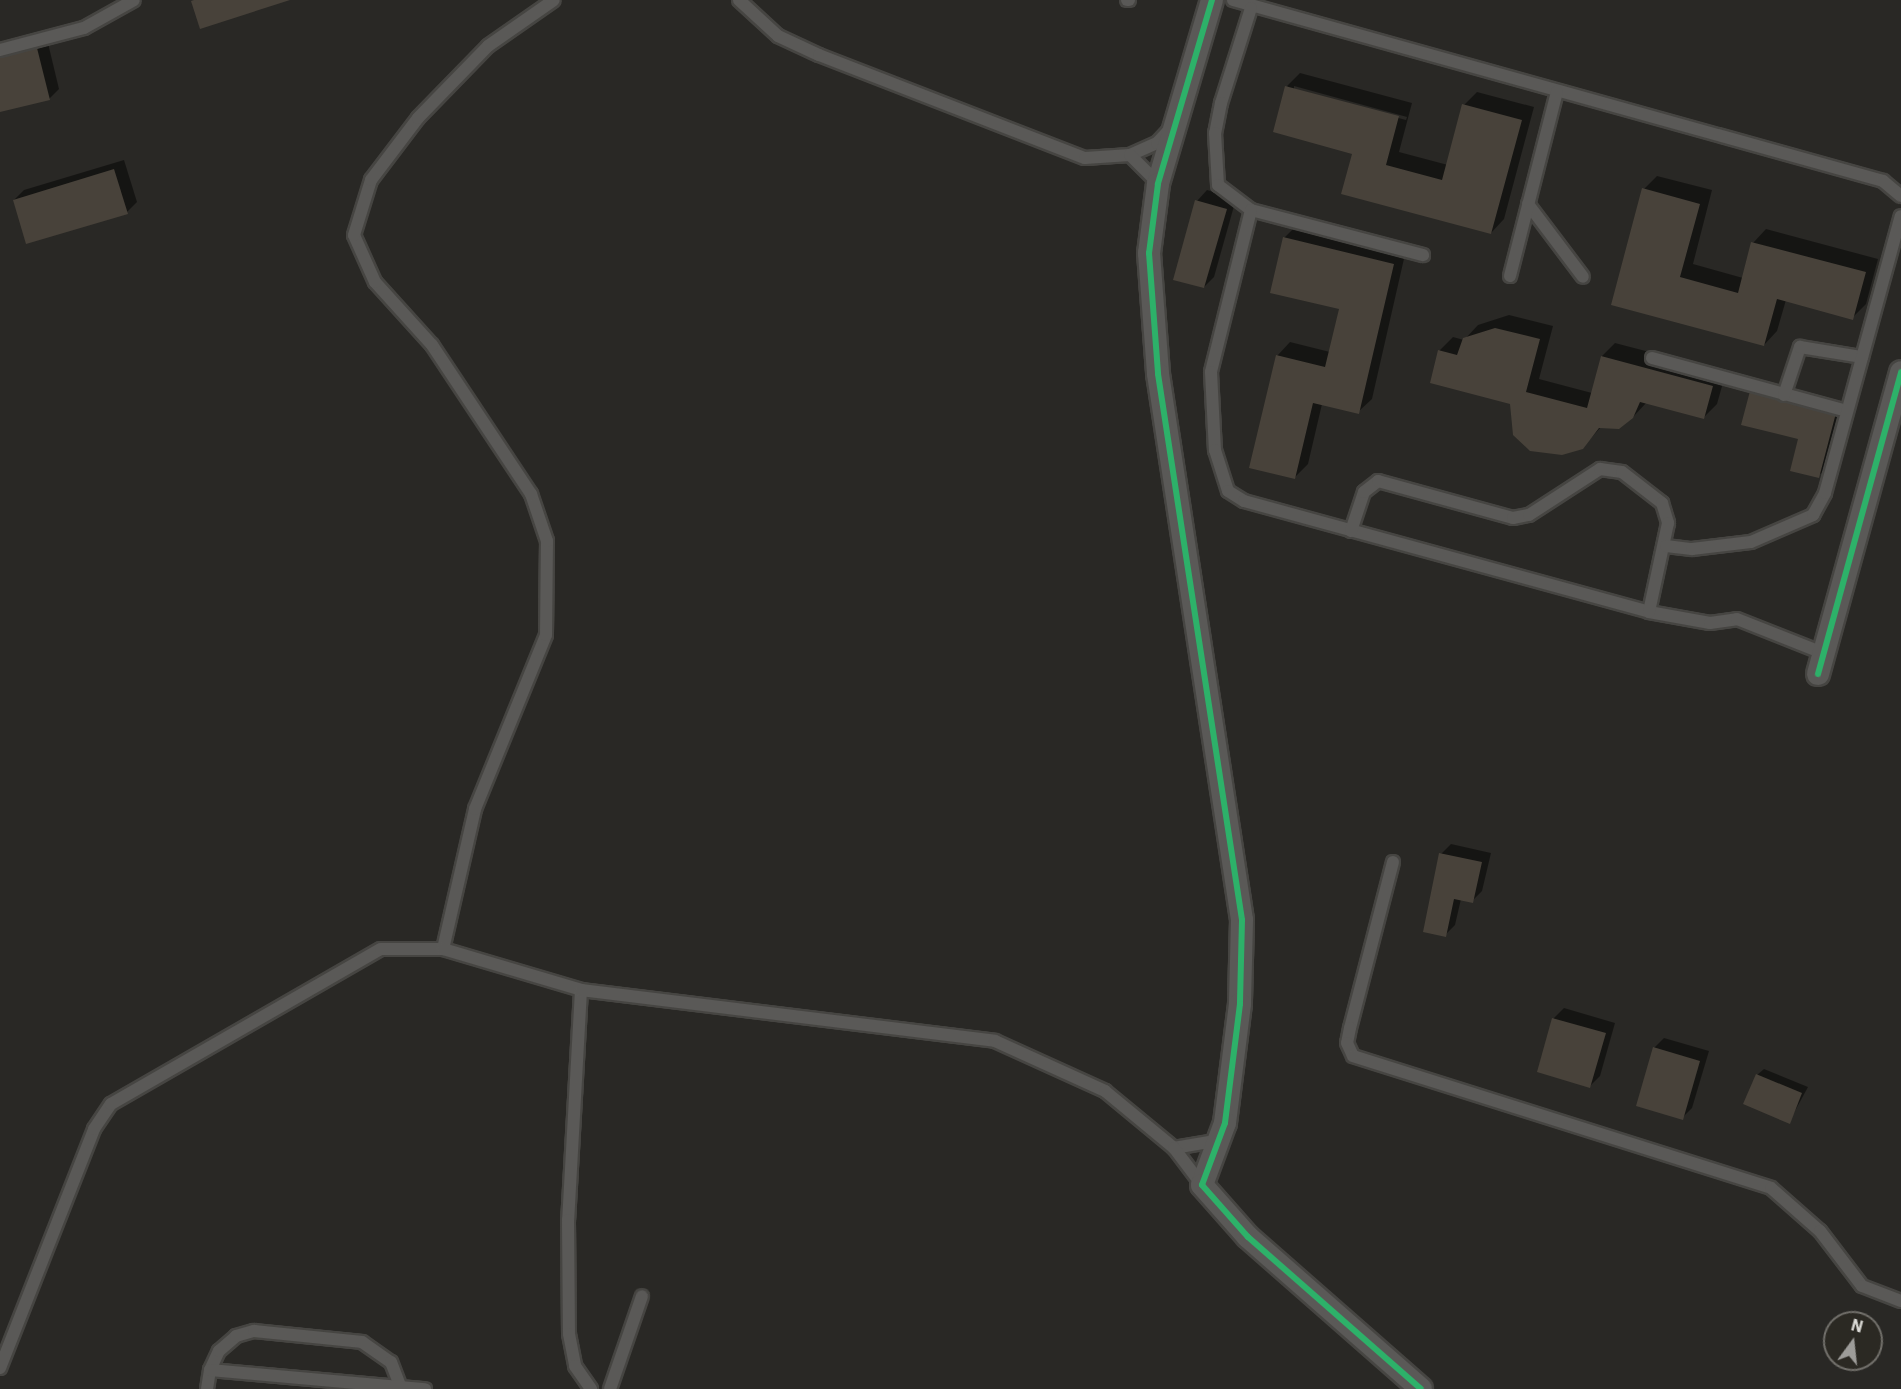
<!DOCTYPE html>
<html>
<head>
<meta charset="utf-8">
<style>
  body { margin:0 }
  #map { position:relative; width:1901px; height:1389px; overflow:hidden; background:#292825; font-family:"IBM Plex Sans",sans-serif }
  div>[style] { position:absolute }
  .shadow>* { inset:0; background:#0007 }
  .building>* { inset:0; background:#48423a }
  .roads { filter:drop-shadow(2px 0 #464542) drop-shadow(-2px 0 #464542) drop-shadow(0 2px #464542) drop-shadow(0 -2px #464542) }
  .service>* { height:12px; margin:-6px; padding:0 6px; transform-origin:6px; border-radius:6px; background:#5a5957 }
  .minor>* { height:22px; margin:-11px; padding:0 11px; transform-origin:11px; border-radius:11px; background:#5a5957 }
  .cycleway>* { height:6px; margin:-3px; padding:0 3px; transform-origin:3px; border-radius:3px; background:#2db169 }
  span { translate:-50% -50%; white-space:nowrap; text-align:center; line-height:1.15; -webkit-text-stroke:6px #2b2923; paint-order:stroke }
  .north { position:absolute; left:1823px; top:1311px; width:60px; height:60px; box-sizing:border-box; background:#2b2923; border:2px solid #72706b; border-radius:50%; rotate:15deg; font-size:16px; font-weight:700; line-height:24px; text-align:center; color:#dcdbd7 }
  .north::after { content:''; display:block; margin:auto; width:21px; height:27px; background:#9d9c99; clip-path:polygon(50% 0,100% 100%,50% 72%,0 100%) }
</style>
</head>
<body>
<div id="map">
  <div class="shadow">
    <div style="clip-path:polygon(47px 39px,59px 89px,49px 99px,0 110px,0 50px)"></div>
    <div style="clip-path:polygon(evenodd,1300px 73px,1412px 103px,1399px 152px,1448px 165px,1464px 105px,1477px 92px,1534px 107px,1504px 219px,1491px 233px,1354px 153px,1287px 86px,1300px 73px,1294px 86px,1407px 117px,1406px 120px,1294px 90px,1294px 86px)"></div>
    <div style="clip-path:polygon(124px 160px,137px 202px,127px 212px,14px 200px,24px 190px)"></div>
    <div style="clip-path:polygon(1657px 176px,1712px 190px,1693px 264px,1743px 278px,1753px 243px,1766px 229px,1878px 259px,1866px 304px,1852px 318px,1786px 300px,1777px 331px,1764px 345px,1613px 304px,1644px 189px)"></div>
    <div style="clip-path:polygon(1207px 190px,1236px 199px,1214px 277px,1204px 287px,1197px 201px)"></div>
    <div style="clip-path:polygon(1297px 225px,1406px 250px,1372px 399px,1358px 412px,1322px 404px,1308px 464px,1294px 478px,1277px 356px,1290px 342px,1330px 352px,1340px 308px,1284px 238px)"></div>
    <div style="clip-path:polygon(1509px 315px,1553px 326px,1539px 379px,1592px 393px,1602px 356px,1615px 343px,1726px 372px,1717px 404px,1704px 417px,1647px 402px,1633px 417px,1601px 427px,1582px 448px,1511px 403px,1431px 382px,1440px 350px,1453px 337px,1464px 340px,1478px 325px)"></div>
    <div style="clip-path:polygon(1761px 382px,1845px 403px,1829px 466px,1818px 476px,1800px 438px,1751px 392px)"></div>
    <div style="clip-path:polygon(1451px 844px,1491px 853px,1482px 891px,1472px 901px,1461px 899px,1455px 925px,1445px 935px,1441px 854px)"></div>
    <div style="clip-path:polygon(1564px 1008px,1615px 1023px,1600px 1076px,1590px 1086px,1539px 1071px,1554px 1018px)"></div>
    <div style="clip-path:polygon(1664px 1038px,1709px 1051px,1692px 1108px,1682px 1118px,1654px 1048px)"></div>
    <div style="clip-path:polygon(1764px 1069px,1808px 1087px,1789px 1122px,1757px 1075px)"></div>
  </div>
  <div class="building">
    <div style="clip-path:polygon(290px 0,200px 29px,191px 1px,194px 0)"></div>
    <div style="clip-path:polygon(37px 48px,50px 100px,0 112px,0 57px)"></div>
    <div style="clip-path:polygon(1285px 86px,1399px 116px,1386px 165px,1442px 180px,1462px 104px,1522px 120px,1491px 234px,1341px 194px,1352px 154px,1273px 132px)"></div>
    <div style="clip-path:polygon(114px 169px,128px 214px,26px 244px,13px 200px)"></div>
    <div style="clip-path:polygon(1642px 188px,1700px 204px,1680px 277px,1738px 293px,1751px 242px,1866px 272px,1853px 320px,1777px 299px,1764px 346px,1611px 305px)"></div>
    <div style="clip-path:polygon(1195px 200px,1227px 209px,1204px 288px,1173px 280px)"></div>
    <div style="clip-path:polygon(1283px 237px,1394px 264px,1359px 414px,1313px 403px,1295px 479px,1249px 468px,1276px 355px,1325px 367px,1339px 309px,1270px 293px)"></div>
    <div style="clip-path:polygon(1495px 328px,1540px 339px,1526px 392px,1587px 408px,1601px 356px,1713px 386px,1704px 419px,1640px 402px,1633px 418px,1619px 429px,1599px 428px,1583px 449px,1562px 455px,1530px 451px,1513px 435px,1510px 404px,1430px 383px,1438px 350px,1457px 355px,1463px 338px)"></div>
    <div style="clip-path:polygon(1750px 391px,1836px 413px,1819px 478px,1790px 471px,1798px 439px,1741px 425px)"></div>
    <div style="clip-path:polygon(1439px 853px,1482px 862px,1473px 903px,1454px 899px,1446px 937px,1423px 932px)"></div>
    <div style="clip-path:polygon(1552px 1018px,1606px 1033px,1590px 1088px,1537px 1072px)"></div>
    <div style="clip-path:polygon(1653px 1047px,1700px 1061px,1683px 1120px,1636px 1106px)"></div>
    <div style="clip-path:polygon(1756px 1074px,1802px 1093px,1790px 1124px,1743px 1104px)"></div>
  </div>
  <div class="roads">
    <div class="service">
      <div style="left:739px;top:0;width:53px;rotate:42.7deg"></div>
      <div style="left:778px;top:36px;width:45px;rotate:24.9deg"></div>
      <div style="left:819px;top:55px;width:285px;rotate:21.2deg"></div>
      <div style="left:1085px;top:158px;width:45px;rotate:-3.8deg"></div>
      <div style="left:1130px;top:155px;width:30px;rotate:-24deg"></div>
      <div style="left:1157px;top:143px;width:16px;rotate:-47deg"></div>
      <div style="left:1127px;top:0;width:2px"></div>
      <div style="left:1233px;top:0;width:675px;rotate:15.56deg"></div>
      <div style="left:1883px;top:181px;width:23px;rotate:40deg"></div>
      <div style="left:1251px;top:8px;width:100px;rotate:107.5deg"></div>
      <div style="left:1221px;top:103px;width:31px;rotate:101deg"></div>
      <div style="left:1215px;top:133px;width:52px;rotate:86.7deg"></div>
      <div style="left:1218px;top:185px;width:41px;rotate:37.1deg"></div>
      <div style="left:1251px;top:210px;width:178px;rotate:14.7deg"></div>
      <div style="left:0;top:50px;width:87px;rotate:-14.7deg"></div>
      <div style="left:84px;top:28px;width:57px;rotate:-29.2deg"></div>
      <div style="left:1130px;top:155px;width:38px;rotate:45deg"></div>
      <div style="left:1528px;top:204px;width:91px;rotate:53deg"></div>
      <div style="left:1251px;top:210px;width:167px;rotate:103.9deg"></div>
      <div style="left:1211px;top:372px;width:78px;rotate:87.1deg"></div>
      <div style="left:1215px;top:450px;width:43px;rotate:72.4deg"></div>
      <div style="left:1228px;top:491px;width:19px;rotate:32deg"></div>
      <div style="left:1244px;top:501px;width:420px;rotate:15.3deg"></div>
      <div style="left:1649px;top:612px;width:62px;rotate:10.2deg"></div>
      <div style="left:1710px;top:623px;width:27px;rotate:-8deg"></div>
      <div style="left:1737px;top:619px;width:92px;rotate:21.6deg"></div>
      <div style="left:1510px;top:276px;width:190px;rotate:-75.7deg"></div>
      <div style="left:1652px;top:358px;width:202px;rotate:15.2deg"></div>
      <div style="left:1784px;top:395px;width:51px;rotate:-71.6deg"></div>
      <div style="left:1800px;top:347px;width:63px;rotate:9.2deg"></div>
      <div style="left:1351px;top:531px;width:41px;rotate:-71.6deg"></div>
      <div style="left:1364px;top:492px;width:18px;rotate:-38deg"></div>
      <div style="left:1378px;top:481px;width:140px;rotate:15.3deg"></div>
      <div style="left:1513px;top:518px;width:16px;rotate:-11deg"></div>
      <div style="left:1529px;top:515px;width:85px;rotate:-32.9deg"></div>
      <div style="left:1600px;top:469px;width:22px;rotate:8deg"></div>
      <div style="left:1622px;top:472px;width:51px;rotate:37.8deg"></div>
      <div style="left:1662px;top:503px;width:21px;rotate:73deg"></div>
      <div style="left:1668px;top:523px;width:91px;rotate:102.1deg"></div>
      <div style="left:1666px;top:546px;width:26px;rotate:7deg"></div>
      <div style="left:1692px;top:549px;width:59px;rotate:-6.8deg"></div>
      <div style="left:1751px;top:542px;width:68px;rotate:-23.5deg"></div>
      <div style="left:1813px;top:515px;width:25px;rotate:-61deg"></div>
      <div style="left:1825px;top:493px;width:287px;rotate:-74.7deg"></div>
      <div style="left:1393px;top:862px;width:171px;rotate:104.5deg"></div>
      <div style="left:1350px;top:1028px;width:15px;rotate:101deg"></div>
      <div style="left:1347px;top:1043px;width:14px;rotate:65deg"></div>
      <div style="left:1353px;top:1056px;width:438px;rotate:17.5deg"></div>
      <div style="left:1771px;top:1188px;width:65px;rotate:41.3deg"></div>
      <div style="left:1820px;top:1231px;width:69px;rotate:52.6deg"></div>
      <div style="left:1862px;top:1286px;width:42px;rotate:21deg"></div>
      <div style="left:443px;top:949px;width:144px;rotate:-77.1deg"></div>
      <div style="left:475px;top:809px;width:188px;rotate:-67.8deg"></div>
      <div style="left:546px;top:635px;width:94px;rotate:-89.4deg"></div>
      <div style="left:547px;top:541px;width:50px;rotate:-108.8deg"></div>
      <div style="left:531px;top:494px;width:179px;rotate:-123.6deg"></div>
      <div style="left:432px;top:345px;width:85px;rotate:-132.1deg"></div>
      <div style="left:375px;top:282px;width:51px;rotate:-114.1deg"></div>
      <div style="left:354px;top:235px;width:58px;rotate:-72.8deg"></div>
      <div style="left:371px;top:180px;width:78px;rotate:-52.8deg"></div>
      <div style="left:418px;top:118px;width:100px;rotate:-45.8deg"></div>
      <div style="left:488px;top:46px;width:80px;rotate:-34.9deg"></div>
      <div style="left:581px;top:990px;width:230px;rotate:93.2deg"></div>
      <div style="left:568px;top:1220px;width:114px;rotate:89.5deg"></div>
      <div style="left:569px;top:1334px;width:33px;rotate:79deg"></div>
      <div style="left:575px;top:1366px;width:28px;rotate:55deg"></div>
      <div style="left:1174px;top:1148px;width:42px;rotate:-9.7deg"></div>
      <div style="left:0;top:1368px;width:257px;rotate:-68.5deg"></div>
      <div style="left:94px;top:1129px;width:30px;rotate:-56deg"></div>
      <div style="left:111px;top:1104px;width:311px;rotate:-29.9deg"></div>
      <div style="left:381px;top:949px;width:62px"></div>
      <div style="left:443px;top:949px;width:144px;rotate:16.5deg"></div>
      <div style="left:581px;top:990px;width:417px;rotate:7deg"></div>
      <div style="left:995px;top:1041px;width:121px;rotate:24.4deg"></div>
      <div style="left:1105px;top:1091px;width:89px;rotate:39.6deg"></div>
      <div style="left:1174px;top:1148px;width:46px;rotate:52.9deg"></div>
      <div style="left:210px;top:1370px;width:21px;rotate:-65deg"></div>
      <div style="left:219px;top:1351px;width:23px;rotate:-41deg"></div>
      <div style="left:236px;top:1336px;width:19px;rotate:-16deg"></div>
      <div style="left:254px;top:1331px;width:109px;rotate:5.8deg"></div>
      <div style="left:362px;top:1342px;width:35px;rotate:35deg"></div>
      <div style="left:391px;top:1362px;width:25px;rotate:69deg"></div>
      <div style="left:207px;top:1389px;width:19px;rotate:-81deg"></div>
      <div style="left:210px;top:1370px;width:216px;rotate:5.1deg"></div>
      <div style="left:610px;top:1389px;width:98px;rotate:-71deg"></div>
    </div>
    <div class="minor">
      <div style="left:1212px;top:0;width:192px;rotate:106.4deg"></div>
      <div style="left:1158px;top:184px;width:70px;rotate:97.4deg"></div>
      <div style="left:1149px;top:253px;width:121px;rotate:85.7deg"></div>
      <div style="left:1158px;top:374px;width:552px;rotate:81.25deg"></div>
      <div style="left:1242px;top:920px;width:84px;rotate:91.4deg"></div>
      <div style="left:1240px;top:1004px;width:120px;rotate:97.2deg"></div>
      <div style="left:1225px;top:1123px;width:66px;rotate:110.4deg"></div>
      <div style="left:1202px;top:1185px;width:69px;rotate:48.5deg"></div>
      <div style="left:1248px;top:1237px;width:230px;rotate:41.3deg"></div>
      <div style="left:1818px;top:674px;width:313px;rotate:-74.6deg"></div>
    </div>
  </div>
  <div class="cycleway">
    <div style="left:1212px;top:0;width:192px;rotate:106.4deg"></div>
    <div style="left:1158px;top:184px;width:70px;rotate:97.4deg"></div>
    <div style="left:1149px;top:253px;width:121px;rotate:85.7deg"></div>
    <div style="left:1158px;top:374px;width:552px;rotate:81.25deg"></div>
    <div style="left:1242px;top:920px;width:84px;rotate:91.4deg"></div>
    <div style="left:1240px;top:1004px;width:120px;rotate:97.2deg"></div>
    <div style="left:1225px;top:1123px;width:66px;rotate:110.4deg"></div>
    <div style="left:1202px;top:1185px;width:69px;rotate:48.5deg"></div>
    <div style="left:1248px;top:1237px;width:230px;rotate:41.3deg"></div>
    <div style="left:1818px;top:674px;width:313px;rotate:-74.6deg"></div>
  </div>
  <div class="north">N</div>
</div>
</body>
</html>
